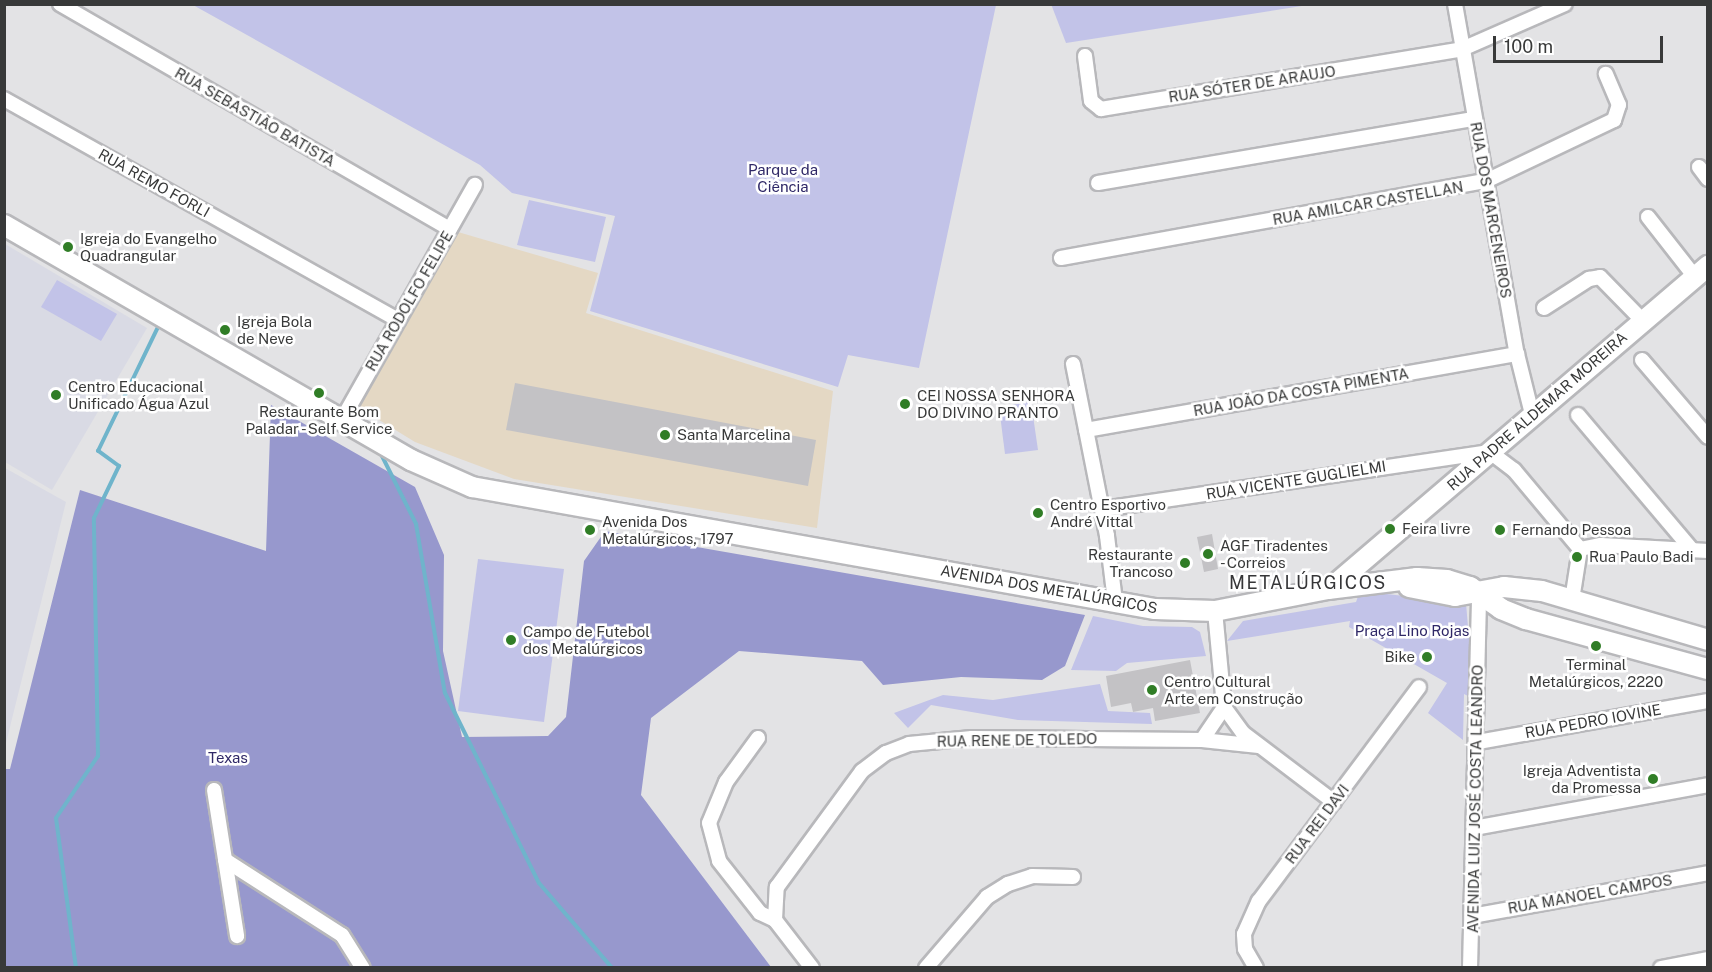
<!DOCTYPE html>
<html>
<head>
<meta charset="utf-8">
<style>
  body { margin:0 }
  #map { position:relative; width:1712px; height:972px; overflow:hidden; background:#e3e3e5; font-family:"Public Sans",sans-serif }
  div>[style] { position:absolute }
  .built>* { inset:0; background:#d9dae4 }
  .medical>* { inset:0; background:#e4d8c4 }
  .green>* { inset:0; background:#c2c3e8 }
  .forest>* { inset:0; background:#9798cd }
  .stream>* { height:4px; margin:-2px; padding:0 2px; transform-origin:2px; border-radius:2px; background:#6fb4cb }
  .building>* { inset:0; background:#c3c2c5 }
  .roads { filter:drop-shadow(2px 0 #b8b8bb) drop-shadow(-2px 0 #b8b8bb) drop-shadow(0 2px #b8b8bb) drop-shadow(0 -2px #b8b8bb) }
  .street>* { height:14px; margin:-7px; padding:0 7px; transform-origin:7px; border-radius:7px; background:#fff }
  .secondary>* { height:20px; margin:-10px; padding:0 10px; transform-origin:10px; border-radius:10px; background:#fff }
  .dots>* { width:16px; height:16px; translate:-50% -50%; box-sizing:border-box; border:3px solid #fff; border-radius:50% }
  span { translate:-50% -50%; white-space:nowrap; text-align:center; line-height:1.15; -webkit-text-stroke:5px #fff; paint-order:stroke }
  .street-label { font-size:15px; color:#383939 }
  .park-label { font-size:15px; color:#2f2867 }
  .poi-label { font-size:15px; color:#383939 }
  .left { translate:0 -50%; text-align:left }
  .right { translate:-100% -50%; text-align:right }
  .quarter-label { font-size:18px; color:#363638; letter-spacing:1.5px }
  .frame { position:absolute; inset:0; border:6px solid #383939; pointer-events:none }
  .scale { position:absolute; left:1493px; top:36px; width:170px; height:27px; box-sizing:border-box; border:3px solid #383939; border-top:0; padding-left:8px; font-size:18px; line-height:21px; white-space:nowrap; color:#383939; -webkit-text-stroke:4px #fff; paint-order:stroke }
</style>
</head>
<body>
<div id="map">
  <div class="built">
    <div style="clip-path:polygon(5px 244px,147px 328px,52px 490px,5px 462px)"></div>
    <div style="clip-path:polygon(5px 468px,66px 502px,5px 747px)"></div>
  </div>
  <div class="medical">
    <div style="clip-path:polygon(458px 232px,598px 273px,586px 313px,833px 391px,817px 528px,514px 479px,415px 442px,358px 407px)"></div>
  </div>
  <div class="green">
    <div style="clip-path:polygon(1051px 4px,1308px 4px,1308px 5px,1066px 43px)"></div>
    <div style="clip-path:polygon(193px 5px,996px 5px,919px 368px,848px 355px,838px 387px,590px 311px,615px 216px,512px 193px,480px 165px)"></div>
    <div style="clip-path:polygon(529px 200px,606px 217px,595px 262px,517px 245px)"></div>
    <div style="clip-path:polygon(57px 280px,117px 314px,101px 341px,41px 307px)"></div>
    <div style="clip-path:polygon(1031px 402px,1038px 450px,1005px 454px,999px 407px)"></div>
    <div style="clip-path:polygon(478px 559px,564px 569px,544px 722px,458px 711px)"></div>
    <div style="clip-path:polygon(1360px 591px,1466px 603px,1474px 699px,1464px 694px,1463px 740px,1428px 713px,1447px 683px,1349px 627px,1350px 621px,1227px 641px,1243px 621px,1356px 602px)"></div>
    <div style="clip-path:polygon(1093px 616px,1143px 626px,1192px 627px,1200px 632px,1206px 656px,1127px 663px,1116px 671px,1071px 670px)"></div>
    <div style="clip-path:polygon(1100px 684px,1108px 711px,1150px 713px,1152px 724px,1018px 720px,931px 705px,908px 728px,894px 713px,943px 695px,993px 700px)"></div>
  </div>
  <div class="forest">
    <div style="clip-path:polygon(271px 405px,415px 487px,444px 555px,443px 651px,462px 737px,548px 736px,566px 717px,584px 561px,605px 531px,1085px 615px,1065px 666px,1042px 680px,961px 677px,883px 685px,862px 661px,739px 651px,651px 718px,641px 795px,771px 967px,5px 968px,5px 769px,10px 769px,80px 490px,266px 551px)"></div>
  </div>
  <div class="stream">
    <div style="left:379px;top:450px;width:83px;rotate:63.4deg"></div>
    <div style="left:416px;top:524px;width:171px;rotate:80.3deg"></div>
    <div style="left:445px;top:693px;width:212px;rotate:63.7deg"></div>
    <div style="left:539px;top:883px;width:112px;rotate:49.3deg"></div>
    <div style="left:76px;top:968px;width:151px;rotate:-97.6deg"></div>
    <div style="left:56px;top:818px;width:75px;rotate:-55.9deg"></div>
    <div style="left:98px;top:756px;width:238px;rotate:-91deg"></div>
    <div style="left:94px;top:518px;width:58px;rotate:-64.3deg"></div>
    <div style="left:119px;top:466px;width:26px;rotate:-144deg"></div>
    <div style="left:98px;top:451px;width:138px;rotate:-64.2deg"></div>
  </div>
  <div class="building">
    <div style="clip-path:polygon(515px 383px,816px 440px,808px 486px,506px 430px)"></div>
    <div style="clip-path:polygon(1212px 534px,1218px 569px,1204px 572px,1197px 537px)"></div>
    <div style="clip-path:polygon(1190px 660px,1200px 713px,1155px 721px,1153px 708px,1133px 712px,1131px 703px,1111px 707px,1106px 676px)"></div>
  </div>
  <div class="roads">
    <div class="street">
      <div style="left:60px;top:4px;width:450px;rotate:30deg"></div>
      <div style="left:1455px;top:4px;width:355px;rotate:80deg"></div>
      <div style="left:1517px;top:354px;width:62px;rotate:76deg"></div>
      <div style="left:1085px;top:56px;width:45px;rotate:82.4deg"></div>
      <div style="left:1091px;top:101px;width:13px;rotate:39deg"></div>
      <div style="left:1101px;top:109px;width:366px;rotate:-9.4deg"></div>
      <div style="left:1462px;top:49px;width:112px;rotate:-23.6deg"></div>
      <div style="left:4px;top:99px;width:452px;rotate:29.3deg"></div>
      <div style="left:1699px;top:167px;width:15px;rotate:53deg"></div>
      <div style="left:1098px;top:183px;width:381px;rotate:-9.7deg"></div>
      <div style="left:1648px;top:217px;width:76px;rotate:51.9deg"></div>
      <div style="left:1061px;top:258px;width:432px;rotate:-10.3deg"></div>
      <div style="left:1486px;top:181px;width:142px;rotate:-25.5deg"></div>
      <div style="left:1614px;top:120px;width:16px;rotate:-72deg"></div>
      <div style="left:1619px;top:105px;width:34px;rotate:-113deg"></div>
      <div style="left:1544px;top:308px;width:54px;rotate:-32.8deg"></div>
      <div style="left:1589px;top:279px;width:11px;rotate:-10deg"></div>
      <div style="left:1600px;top:277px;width:62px;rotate:45.7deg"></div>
      <div style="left:1642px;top:360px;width:101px;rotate:49.4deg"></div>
      <div style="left:1073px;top:364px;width:175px;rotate:78.8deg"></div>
      <div style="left:1107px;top:536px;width:65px;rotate:83deg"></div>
      <div style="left:1578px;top:415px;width:177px;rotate:49.8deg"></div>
      <div style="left:343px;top:418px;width:268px;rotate:-60.5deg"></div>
      <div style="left:1086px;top:430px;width:438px;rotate:-10deg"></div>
      <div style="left:1103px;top:509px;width:391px;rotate:-8.4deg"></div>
      <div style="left:1490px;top:452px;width:30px;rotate:37deg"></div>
      <div style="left:1514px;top:470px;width:103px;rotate:50.1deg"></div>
      <div style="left:1580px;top:549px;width:21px;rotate:-11deg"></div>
      <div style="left:1601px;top:545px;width:107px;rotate:3.2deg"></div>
      <div style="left:1572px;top:600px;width:52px;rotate:-81.1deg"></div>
      <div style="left:1215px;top:611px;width:96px;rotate:84.6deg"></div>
      <div style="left:1224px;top:707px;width:32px;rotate:54deg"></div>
      <div style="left:1243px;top:733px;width:114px;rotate:37.2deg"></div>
      <div style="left:758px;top:738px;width:54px;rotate:126deg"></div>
      <div style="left:726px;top:782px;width:44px;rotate:112.5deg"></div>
      <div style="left:709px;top:823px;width:39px;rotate:75deg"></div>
      <div style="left:719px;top:861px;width:66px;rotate:51.7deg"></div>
      <div style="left:760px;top:913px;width:17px;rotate:25deg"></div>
      <div style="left:1202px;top:740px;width:57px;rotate:6deg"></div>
      <div style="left:1478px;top:742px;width:234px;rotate:-10.1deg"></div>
      <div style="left:214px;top:790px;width:148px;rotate:81deg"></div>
      <div style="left:1474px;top:828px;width:238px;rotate:-10.4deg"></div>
      <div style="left:225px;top:860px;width:139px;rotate:32.7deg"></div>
      <div style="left:342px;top:935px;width:39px;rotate:58deg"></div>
      <div style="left:1472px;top:916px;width:240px;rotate:-10.3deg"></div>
      <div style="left:812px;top:968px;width:61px;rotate:-127.6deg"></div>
      <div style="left:775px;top:920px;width:33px;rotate:-87deg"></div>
      <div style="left:777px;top:887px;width:144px;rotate:-53.8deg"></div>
      <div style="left:862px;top:771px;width:30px;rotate:-37deg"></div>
      <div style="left:886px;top:753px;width:25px;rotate:-21deg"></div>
      <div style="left:909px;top:744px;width:63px;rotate:-5.4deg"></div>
      <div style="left:972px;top:738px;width:230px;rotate:0.5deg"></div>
      <div style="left:1202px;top:740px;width:40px;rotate:-56deg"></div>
      <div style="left:926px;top:968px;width:94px;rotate:-49.3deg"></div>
      <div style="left:987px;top:897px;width:25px;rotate:-32deg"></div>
      <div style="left:1008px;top:884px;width:25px;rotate:-18deg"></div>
      <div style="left:1032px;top:876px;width:41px;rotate:1.4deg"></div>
      <div style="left:1256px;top:968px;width:22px;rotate:-120deg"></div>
      <div style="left:1245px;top:949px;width:15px;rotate:-94deg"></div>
      <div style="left:1244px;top:934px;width:36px;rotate:-66deg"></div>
      <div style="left:1259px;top:901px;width:267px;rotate:-53.2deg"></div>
      <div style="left:1470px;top:968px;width:374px;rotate:-88.6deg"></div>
      <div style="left:1661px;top:968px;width:48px;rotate:-10.8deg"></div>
    </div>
    <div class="secondary">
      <div style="left:4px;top:225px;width:470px;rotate:30deg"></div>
      <div style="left:411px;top:460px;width:67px;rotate:23.9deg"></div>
      <div style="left:472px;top:487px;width:694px;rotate:10.13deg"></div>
      <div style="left:1155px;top:609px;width:60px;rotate:1.9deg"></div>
      <div style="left:1215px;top:611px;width:115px;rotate:-11deg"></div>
      <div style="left:1328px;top:589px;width:90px;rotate:-7deg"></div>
      <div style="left:1417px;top:578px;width:30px;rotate:4deg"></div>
      <div style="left:1447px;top:580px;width:24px;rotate:17deg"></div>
      <div style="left:1470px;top:587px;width:38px;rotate:35deg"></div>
      <div style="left:1501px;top:609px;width:27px;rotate:22deg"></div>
      <div style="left:1526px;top:619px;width:189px;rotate:15.4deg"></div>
      <div style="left:1409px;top:587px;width:47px;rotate:11.1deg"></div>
      <div style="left:1455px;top:596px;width:50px;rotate:-10.4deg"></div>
      <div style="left:1504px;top:587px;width:38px;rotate:6deg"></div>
      <div style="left:1542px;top:591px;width:173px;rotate:16.4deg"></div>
      <div style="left:1331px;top:588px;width:496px;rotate:-40.5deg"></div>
    </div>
  </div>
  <div class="dots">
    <div style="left:68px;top:247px;background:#307d26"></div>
    <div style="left:225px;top:330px;background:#307d26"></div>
    <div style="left:319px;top:393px;background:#307d26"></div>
    <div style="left:56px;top:395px;background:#307d26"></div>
    <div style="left:905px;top:404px;background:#307d26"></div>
    <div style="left:665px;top:435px;background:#307d26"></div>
    <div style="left:1038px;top:513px;background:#307d26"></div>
    <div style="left:1390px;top:529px;background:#307d26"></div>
    <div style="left:590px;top:530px;background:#307d26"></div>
    <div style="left:1500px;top:530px;background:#307d26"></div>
    <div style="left:1208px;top:554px;background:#307d26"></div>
    <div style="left:1577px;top:557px;background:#307d26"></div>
    <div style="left:1185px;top:563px;background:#307d26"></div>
    <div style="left:511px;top:640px;background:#307d26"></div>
    <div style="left:1596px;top:646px;background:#307d26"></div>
    <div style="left:1427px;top:657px;background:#307d26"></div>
    <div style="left:1152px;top:690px;background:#307d26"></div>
    <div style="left:1653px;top:779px;background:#307d26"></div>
  </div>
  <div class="street-label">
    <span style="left:1252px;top:84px;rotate:-9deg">RUA SÓTER DE ARAUJO</span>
    <span style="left:255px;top:117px;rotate:30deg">RUA SEBASTIÃO BATISTA</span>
    <span style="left:154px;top:183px;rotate:29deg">RUA REMO FORLI</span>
    <span style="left:1368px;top:203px;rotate:-10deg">RUA AMILCAR CASTELLAN</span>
    <span style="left:1491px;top:210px;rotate:80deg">RUA DOS MARCENEIROS</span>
    <span style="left:409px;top:301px;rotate:-60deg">RUA RODOLFO FELIPE</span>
    <span style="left:1301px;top:392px;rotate:-10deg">RUA JOÃO DA COSTA PIMENTA</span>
    <span style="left:1537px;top:411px;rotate:-41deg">RUA PADRE ALDEMAR MOREIRA</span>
    <span style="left:1296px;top:480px;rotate:-9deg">RUA VICENTE GUGLIELMI</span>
    <span style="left:1049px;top:589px;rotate:10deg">AVENIDA DOS METALÚRGICOS</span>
    <span style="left:1593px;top:721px;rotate:-10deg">RUA PEDRO IOVINE</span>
    <span style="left:1017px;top:740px;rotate:-1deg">RUA RENE DE TOLEDO</span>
    <span style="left:1475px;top:799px;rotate:-89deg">AVENIDA LUIZ JOSÉ COSTA LEANDRO</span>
    <span style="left:1317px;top:824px;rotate:-53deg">RUA REI DAVI</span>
    <span style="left:1590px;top:894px;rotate:-10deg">RUA MANOEL CAMPOS</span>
  </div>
  <div class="park-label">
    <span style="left:783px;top:178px">Parque da<br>Ciência</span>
    <span style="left:1412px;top:631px">Praça Lino Rojas</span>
    <span style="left:228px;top:758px">Texas</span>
  </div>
  <div class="poi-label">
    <span class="left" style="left:80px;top:247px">Igreja do Evangelho<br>Quadrangular</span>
    <span class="left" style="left:237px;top:330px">Igreja Bola<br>de Neve</span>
    <span class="left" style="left:68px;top:395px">Centro Educacional<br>Unificado Água Azul</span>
    <span class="left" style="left:917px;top:404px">CEI NOSSA SENHORA<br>DO DIVINO PRANTO</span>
    <span style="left:319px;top:420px">Restaurante Bom<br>Paladar - Self Service</span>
    <span class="left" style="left:677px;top:435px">Santa Marcelina</span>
    <span class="left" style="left:1050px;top:513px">Centro Esportivo<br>André Vittal</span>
    <span class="left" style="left:602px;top:530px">Avenida Dos<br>Metalúrgicos, 1797</span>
    <span class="left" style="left:1402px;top:529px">Feira livre</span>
    <span class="left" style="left:1512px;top:530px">Fernando Pessoa</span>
    <span class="left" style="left:1220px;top:554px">AGF Tiradentes<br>- Correios</span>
    <span class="right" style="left:1173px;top:563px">Restaurante<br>Trancoso</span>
    <span class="left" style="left:1589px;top:557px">Rua Paulo Badi</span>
    <span class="left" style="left:523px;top:640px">Campo de Futebol<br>dos Metalúrgicos</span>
    <span class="right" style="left:1415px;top:657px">Bike</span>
    <span style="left:1596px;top:673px">Terminal<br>Metalúrgicos, 2220</span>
    <span class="left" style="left:1164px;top:690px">Centro Cultural<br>Arte em Construção</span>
    <span class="right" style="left:1641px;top:779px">Igreja Adventista<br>da Promessa</span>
  </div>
  <div class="quarter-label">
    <span style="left:1308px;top:583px">METALÚRGICOS</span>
  </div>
  <div class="frame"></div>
  <div class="scale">100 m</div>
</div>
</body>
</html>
